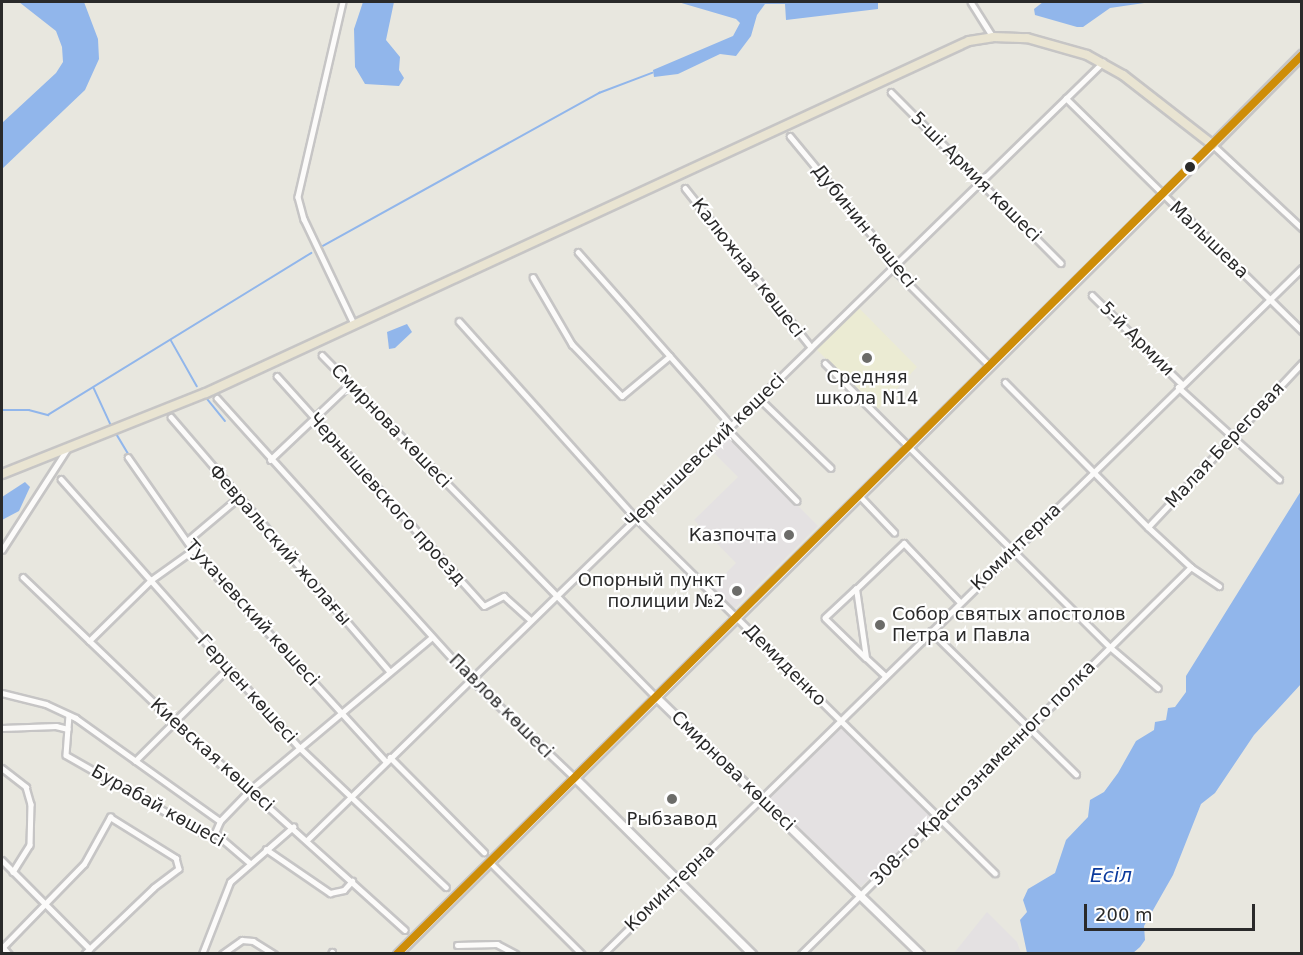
<!DOCTYPE html>
<html>
<head>
<meta charset="utf-8">
<style>
  body { margin:0 }
  #map { position:relative; width:1303px; height:955px; overflow:hidden; background:#e8e7df; font-family:"DejaVu Sans",sans-serif }
  div>[style] { position:absolute }
  .industrial>* { inset:0; background:#e4e1e2 }
  .education>* { inset:0; background:#ebebd3 }
  .water>* { inset:0; background:#91b6eb }
  .stream>* { height:1.5px; margin:-0.75px; padding:0 0.75px; transform-origin:0.75px; border-radius:0.75px; background:#91b6eb }
  .roads { filter:drop-shadow(2px 0 #c6c5c5) drop-shadow(-2px 0 #c6c5c5) drop-shadow(0 2px #c6c5c5) drop-shadow(0 -2px #c6c5c5) }
  .street>* { height:4.5px; margin:-2.25px; padding:0 2.25px; transform-origin:2.25px; border-radius:2.25px; background:#fcfbfa }
  .secondary>* { height:7px; margin:-3.5px; padding:0 3.5px; transform-origin:3.5px; border-radius:3.5px; background:#fcfbfa }
  .highway>* { height:8px; margin:-4px; padding:0 4px; transform-origin:4px; border-radius:4px; background:#e9e4d2 }
  .bus-1>* { height:8px; margin:-4px; padding:0 4px; transform-origin:4px; border-radius:4px; background:#ce8d08 }
  .dots>* { width:16px; height:16px; translate:-50% -50%; box-sizing:border-box; border:3px solid #fff; border-radius:50% }
  span { translate:-50% -50%; white-space:nowrap; text-align:center; line-height:1.15; -webkit-text-stroke:4.5px #fff; paint-order:stroke }
  .street-label { font-size:18px; color:#2a2a2a }
  .poi-label { font-size:18px; color:#2a2a2a }
  .right { translate:-100% -50%; text-align:right }
  .left { translate:0 -50%; text-align:left }
  .water-label { font-size:20px; color:#0b3a9c; font-style:italic }
  .frame { position:absolute; inset:0; border:3px solid #2a2a2a; pointer-events:none }
  .scale { position:absolute; left:1084px; top:904px; width:171px; height:27px; box-sizing:border-box; border:3px solid #2a2a2a; border-top:0; padding-left:8px; font-size:18px; line-height:21px; white-space:nowrap; color:#2a2a2a; -webkit-text-stroke:4px #fff; paint-order:stroke }
</style>
</head>
<body>
<div id="map">
  <div class="industrial">
    <div style="clip-path:polygon(728px 435px,818px 526px,734px 609px,712px 587px,736px 563px,694px 520px,738px 477px,712px 451px)"></div>
    <div style="clip-path:polygon(841px 727px,932px 818px,861px 887px,768px 799px)"></div>
    <div style="clip-path:polygon(987px 912px,1017px 942px,1021px 953px,954px 953px)"></div>
  </div>
  <div class="education">
    <div style="clip-path:polygon(858px 307px,917px 367px,878px 409px,816px 349px)"></div>
  </div>
  <div class="water">
    <div style="clip-path:polygon(19px 2px,84px 2px,98px 39px,99px 59px,85px 90px,2px 169px,2px 123px,56px 73px,63px 62px,62px 47px,56px 31px)"></div>
    <div style="clip-path:polygon(363px 2px,394px 2px,386px 40px,400px 57px,399px 70px,404px 78px,399px 86px,365px 84px,355px 67px,354px 29px)"></div>
    <div style="clip-path:polygon(678px 2px,878px 2px,878px 9px,786px 20px,785px 4px,765px 4px,757px 15px,751px 36px,736px 56px,720px 54px,678px 74px,654px 77px,653px 70px,733px 36px,740px 23px,736px 19px)"></div>
    <div style="clip-path:polygon(1043px 2px,1151px 2px,1110px 8px,1083px 27px,1077px 27px,1035px 15px,1034px 9px)"></div>
    <div style="clip-path:polygon(407px 324px,412px 332px,395px 348px,389px 349px,387px 332px)"></div>
    <div style="clip-path:polygon(25px 482px,30px 487px,19px 511px,2px 520px,2px 497px)"></div>
    <div style="clip-path:polygon(1301px 491px,1301px 684px,1254px 735px,1215px 793px,1201px 804px,1173px 875px,1144px 926px,1145px 940px,1140px 947px,1133px 953px,1027px 953px,1020px 920px,1027px 912px,1023px 900px,1028px 889px,1055px 873px,1066px 840px,1088px 817px,1090px 800px,1104px 792px,1118px 773px,1136px 741px,1154px 730px,1155px 722px,1166px 720px,1168px 708px,1175px 707px,1186px 692px,1186px 676px)"></div>
  </div>
  <div class="stream">
    <div style="left:323px;top:246px;width:316px;rotate:-29deg"></div>
    <div style="left:599px;top:93px;width:57px;rotate:-20.7deg"></div>
    <div style="left:171px;top:340px;width:53px;rotate:60.5deg"></div>
    <div style="left:94px;top:388px;width:43px;rotate:65.2deg"></div>
    <div style="left:205px;top:396px;width:32px;rotate:51deg"></div>
    <div style="left:2px;top:410px;width:27px"></div>
    <div style="left:29px;top:410px;width:20px;rotate:15deg"></div>
    <div style="left:48px;top:415px;width:309px;rotate:-31.6deg"></div>
    <div style="left:116px;top:433px;width:29px;rotate:59deg"></div>
  </div>
  <div class="roads">
    <div class="street">
      <div style="left:343px;top:2px;width:200px;rotate:103deg"></div>
      <div style="left:298px;top:197px;width:23px;rotate:75deg"></div>
      <div style="left:304px;top:219px;width:116px;rotate:64.5deg"></div>
      <div style="left:971px;top:2px;width:41px;rotate:57.8deg"></div>
      <div style="left:891px;top:92px;width:241px;rotate:45.2deg"></div>
      <div style="left:1066px;top:98px;width:332px;rotate:44.6deg"></div>
      <div style="left:790px;top:136px;width:166px;rotate:50.4deg"></div>
      <div style="left:896px;top:264px;width:9px;rotate:77deg"></div>
      <div style="left:898px;top:273px;width:131px;rotate:45.3deg"></div>
      <div style="left:1213px;top:145px;width:122px;rotate:43deg"></div>
      <div style="left:685px;top:188px;width:203px;rotate:51.6deg"></div>
      <div style="left:578px;top:252px;width:231px;rotate:48.5deg"></div>
      <div style="left:533px;top:277px;width:78px;rotate:59.8deg"></div>
      <div style="left:572px;top:344px;width:72px;rotate:46.1deg"></div>
      <div style="left:622px;top:396px;width:62px;rotate:-39.8deg"></div>
      <div style="left:1092px;top:295px;width:127px;rotate:44.7deg"></div>
      <div style="left:459px;top:321px;width:265px;rotate:48.1deg"></div>
      <div style="left:636px;top:518px;width:505px;rotate:44.68deg"></div>
      <div style="left:322px;top:355px;width:479px;rotate:45.7deg"></div>
      <div style="left:825px;top:363px;width:402px;rotate:44.9deg"></div>
      <div style="left:1110px;top:647px;width:63px;rotate:40.5deg"></div>
      <div style="left:277px;top:376px;width:309px;rotate:48deg"></div>
      <div style="left:484px;top:606px;width:22px;rotate:-27deg"></div>
      <div style="left:504px;top:596px;width:36px;rotate:42deg"></div>
      <div style="left:1005px;top:382px;width:204px;rotate:45.4deg"></div>
      <div style="left:1148px;top:527px;width:59px;rotate:42.9deg"></div>
      <div style="left:1191px;top:567px;width:34px;rotate:34deg"></div>
      <div style="left:1178px;top:387px;width:137px;rotate:42.3deg"></div>
      <div style="left:217px;top:398px;width:379px;rotate:47.9deg"></div>
      <div style="left:471px;top:679px;width:144px;rotate:43.6deg"></div>
      <div style="left:759px;top:398px;width:100px;rotate:44.2deg"></div>
      <div style="left:171px;top:417px;width:336px;rotate:49.3deg"></div>
      <div style="left:727px;top:429px;width:100px;rotate:45.8deg"></div>
      <div style="left:128px;top:457px;width:113px;rotate:55deg"></div>
      <div style="left:193px;top:550px;width:286px;rotate:47.6deg"></div>
      <div style="left:270px;top:460px;width:110px;rotate:-43.5deg"></div>
      <div style="left:61px;top:479px;width:358px;rotate:48.4deg"></div>
      <div style="left:299px;top:747px;width:203px;rotate:43.6deg"></div>
      <div style="left:860px;top:496px;width:50px;rotate:46.6deg"></div>
      <div style="left:1148px;top:527px;width:225px;rotate:-46.8deg"></div>
      <div style="left:187px;top:541px;width:68px;rotate:-40.2deg"></div>
      <div style="left:2px;top:550px;width:120px;rotate:-57.2deg"></div>
      <div style="left:23px;top:577px;width:208px;rotate:43.8deg"></div>
      <div style="left:173px;top:721px;width:312px;rotate:42deg"></div>
      <div style="left:856px;top:589px;width:42px;rotate:136.9deg"></div>
      <div style="left:825px;top:618px;width:57px;rotate:44.3deg"></div>
      <div style="left:931px;top:631px;width:204px;rotate:44.6deg"></div>
      <div style="left:89px;top:641px;width:87px;rotate:-44.5deg"></div>
      <div style="left:151px;top:580px;width:52px;rotate:-35.5deg"></div>
      <div style="left:885px;top:676px;width:26px;rotate:-137deg"></div>
      <div style="left:866px;top:658px;width:70px;rotate:-98.2deg"></div>
      <div style="left:856px;top:589px;width:66px;rotate:-43.8deg"></div>
      <div style="left:904px;top:543px;width:81px;rotate:46.5deg"></div>
      <div style="left:2px;top:693px;width:45px;rotate:14deg"></div>
      <div style="left:46px;top:704px;width:33px;rotate:25deg"></div>
      <div style="left:76px;top:718px;width:177px;rotate:35.6deg"></div>
      <div style="left:69px;top:715px;width:40px;rotate:94.3deg"></div>
      <div style="left:66px;top:755px;width:158px;rotate:29.7deg"></div>
      <div style="left:203px;top:833px;width:12px"></div>
      <div style="left:215px;top:833px;width:46px;rotate:40.6deg"></div>
      <div style="left:2px;top:728px;width:54px;rotate:-2.1deg"></div>
      <div style="left:56px;top:726px;width:12px;rotate:14deg"></div>
      <div style="left:390px;top:757px;width:134px;rotate:45.3deg"></div>
      <div style="left:135px;top:761px;width:132px;rotate:-45deg"></div>
      <div style="left:2px;top:768px;width:31px;rotate:38deg"></div>
      <div style="left:26px;top:787px;width:18px;rotate:74deg"></div>
      <div style="left:31px;top:804px;width:41px;rotate:91.4deg"></div>
      <div style="left:30px;top:845px;width:32px;rotate:122deg"></div>
      <div style="left:215px;top:833px;width:13px;rotate:-67deg"></div>
      <div style="left:220px;top:821px;width:45px;rotate:-45.9deg"></div>
      <div style="left:251px;top:789px;width:236px;rotate:-40deg"></div>
      <div style="left:307px;top:840px;width:1113px;rotate:-44.34deg"></div>
      <div style="left:266px;top:849px;width:78px;rotate:34.5deg"></div>
      <div style="left:330px;top:893px;width:14px;rotate:-12deg"></div>
      <div style="left:344px;top:890px;width:12px;rotate:-48deg"></div>
      <div style="left:2px;top:860px;width:125px;rotate:45.3deg"></div>
      <div style="left:490px;top:862px;width:130px;rotate:45deg"></div>
      <div style="left:457px;top:945px;width:40px;rotate:-1.4deg"></div>
      <div style="left:497px;top:944px;width:21px;rotate:28deg"></div>
      <div style="left:2px;top:946px;width:11px;rotate:49deg"></div>
      <div style="left:2px;top:948px;width:117px;rotate:-45.7deg"></div>
      <div style="left:84px;top:864px;width:54px;rotate:-61deg"></div>
      <div style="left:110px;top:817px;width:78px;rotate:31.8deg"></div>
      <div style="left:176px;top:858px;width:11px;rotate:75deg"></div>
      <div style="left:179px;top:869px;width:31px;rotate:143deg"></div>
      <div style="left:154px;top:888px;width:95px;rotate:136.3deg"></div>
      <div style="left:202px;top:954px;width:77px;rotate:-68.7deg"></div>
      <div style="left:230px;top:882px;width:84px;rotate:-41.1deg"></div>
      <div style="left:222px;top:954px;width:24px;rotate:-35deg"></div>
      <div style="left:242px;top:940px;width:11px;rotate:5deg"></div>
      <div style="left:253px;top:941px;width:25px;rotate:32deg"></div>
      <div style="left:331px;top:954px;width:2px;rotate:-63deg"></div>
      <div style="left:603px;top:954px;width:979px;rotate:-44.46deg"></div>
      <div style="left:801px;top:954px;width:549px;rotate:-44.78deg"></div>
    </div>
    <div class="secondary">
      <div style="left:657px;top:698px;width:367px;rotate:44.2deg"></div>
      <div style="left:575px;top:778px;width:250px;rotate:44.8deg"></div>
      <div style="left:397px;top:954px;width:1149px;rotate:-44.75deg"></div>
    </div>
    <div class="highway">
      <div style="left:2px;top:474px;width:219px;rotate:-21.7deg"></div>
      <div style="left:206px;top:393px;width:840px;rotate:-24.77deg"></div>
      <div style="left:969px;top:41px;width:24px;rotate:-9deg"></div>
      <div style="left:993px;top:37px;width:34px;rotate:2deg"></div>
      <div style="left:1027px;top:38px;width:62px;rotate:15.8deg"></div>
      <div style="left:1087px;top:55px;width:41px;rotate:29.1deg"></div>
      <div style="left:1123px;top:75px;width:114px;rotate:37.9deg"></div>
      <div style="left:1213px;top:145px;width:127px;rotate:-45.3deg"></div>
    </div>
  </div>
  <div class="bus-1">
    <div style="left:397px;top:954px;width:1276px;rotate:-44.81deg"></div>
  </div>
  <div class="dots">
    <div style="left:1190px;top:167px;background:#2a2a2a"></div>
    <div style="left:867px;top:358px;background:#6c6c69"></div>
    <div style="left:789px;top:535px;background:#6c6c69"></div>
    <div style="left:737px;top:591px;background:#6c6c69"></div>
    <div style="left:880px;top:625px;background:#6c6c69"></div>
    <div style="left:672px;top:799px;background:#6c6c69"></div>
  </div>
  <div class="street-label">
    <span style="left:976px;top:177px;rotate:45deg">5-ші Армия көшесі</span>
    <span style="left:864px;top:226px;rotate:51deg">Дубинин көшесі</span>
    <span style="left:1209px;top:240px;rotate:44deg">Малышева</span>
    <span style="left:748px;top:268px;rotate:52deg">Калюжная көшесі</span>
    <span style="left:1137px;top:339px;rotate:45deg">5-й Армии</span>
    <span style="left:391px;top:426px;rotate:46deg">Смирнова көшесі</span>
    <span style="left:1225px;top:445px;rotate:-47deg">Малая Береговая</span>
    <span style="left:705px;top:451px;rotate:-44deg">Чернышевский көшесі</span>
    <span style="left:387px;top:499px;rotate:48deg">Чернышевского проезд</span>
    <span style="left:280px;top:545px;rotate:49deg">Февральский жолағы</span>
    <span style="left:1016px;top:547px;rotate:-44deg">Коминтерна</span>
    <span style="left:252px;top:613px;rotate:48deg">Тухачевский көшесі</span>
    <span style="left:785px;top:665px;rotate:45deg">Демиденко</span>
    <span style="left:247px;top:689px;rotate:48deg">Герцен көшесі</span>
    <span style="left:501px;top:706px;rotate:45deg">Павлов көшесі</span>
    <span style="left:212px;top:755px;rotate:42deg">Киевская көшесі</span>
    <span style="left:733px;top:771px;rotate:44deg">Смирнова көшесі</span>
    <span style="left:983px;top:773px;rotate:-45deg">308-го Краснознаменного полка</span>
    <span style="left:158px;top:806px;rotate:29deg">Бурабай көшесі</span>
    <span style="left:670px;top:888px;rotate:-44deg">Коминтерна</span>
  </div>
  <div class="poi-label">
    <span style="left:867px;top:388px">Средняя<br>школа N14</span>
    <span class="right" style="left:777px;top:535px">Казпочта</span>
    <span class="right" style="left:725px;top:591px">Опорный пункт<br>полиции №2</span>
    <span class="left" style="left:892px;top:625px">Собор святых апостолов<br>Петра и Павла</span>
    <span style="left:672px;top:819px">Рыбзавод</span>
  </div>
  <div class="water-label">
    <span style="left:1111px;top:875px">Есіл</span>
  </div>
  <div class="frame"></div>
  <div class="scale">200 m</div>
</div>
</body>
</html>
